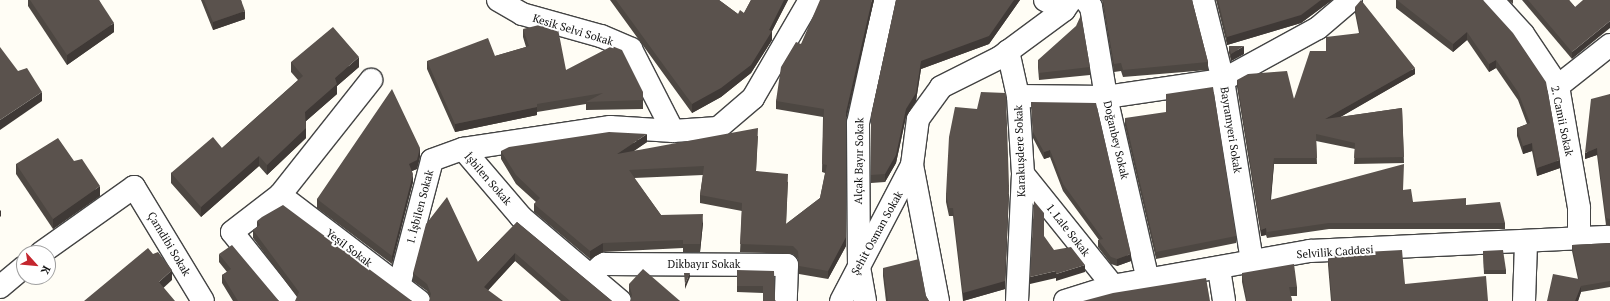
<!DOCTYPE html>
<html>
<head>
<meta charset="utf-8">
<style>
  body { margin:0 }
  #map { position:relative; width:1610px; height:301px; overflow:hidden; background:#fffdf5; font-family:"PT Serif",serif }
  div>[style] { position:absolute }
  .roads { filter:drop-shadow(1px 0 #444) drop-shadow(-1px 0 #444) drop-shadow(0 1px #444) drop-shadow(0 -1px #444) }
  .minor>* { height:22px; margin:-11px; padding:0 11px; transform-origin:11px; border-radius:11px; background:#fff }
  .wall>* { inset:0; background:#4d4742 }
  .shaded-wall>* { inset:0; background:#3f3936 }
  .building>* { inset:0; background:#5a524d }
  span { translate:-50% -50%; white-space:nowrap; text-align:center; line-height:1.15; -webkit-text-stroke:4px #fff; paint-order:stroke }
  .street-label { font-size:11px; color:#111 }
  .north { position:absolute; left:16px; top:245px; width:40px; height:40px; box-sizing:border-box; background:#fff; border:1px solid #a0a0a0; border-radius:50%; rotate:117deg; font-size:11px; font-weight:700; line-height:16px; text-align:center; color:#111 }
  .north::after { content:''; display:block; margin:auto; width:14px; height:18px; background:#c4262e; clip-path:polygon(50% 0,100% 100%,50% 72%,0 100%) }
</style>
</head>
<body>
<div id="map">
  <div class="roads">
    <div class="minor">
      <div style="left:498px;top:0;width:28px;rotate:30deg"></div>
      <div style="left:522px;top:14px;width:82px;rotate:15.6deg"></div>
      <div style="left:601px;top:36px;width:33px;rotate:23deg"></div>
      <div style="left:631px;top:49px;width:92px;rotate:62.9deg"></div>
      <div style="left:1045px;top:0;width:21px;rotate:28deg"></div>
      <div style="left:1085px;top:0;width:9px;rotate:49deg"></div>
      <div style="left:1091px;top:7px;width:91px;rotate:80.5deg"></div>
      <div style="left:1106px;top:97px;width:189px;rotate:77.1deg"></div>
      <div style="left:1203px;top:0;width:82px;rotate:76deg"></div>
      <div style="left:1223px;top:80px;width:184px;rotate:80.9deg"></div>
      <div style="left:1492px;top:0;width:46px;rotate:47.6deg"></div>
      <div style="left:1523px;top:34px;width:63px;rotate:56.1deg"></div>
      <div style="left:1558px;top:86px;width:124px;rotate:80.2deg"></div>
      <div style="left:1579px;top:208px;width:31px;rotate:90deg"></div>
      <div style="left:1008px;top:51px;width:46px;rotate:77.5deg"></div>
      <div style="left:1018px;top:96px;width:78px;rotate:86.3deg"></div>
      <div style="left:1023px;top:174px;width:127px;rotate:92.7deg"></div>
      <div style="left:1558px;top:86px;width:66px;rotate:-38.3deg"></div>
      <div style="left:1018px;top:96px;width:88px;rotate:0.7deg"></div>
      <div style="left:1106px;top:97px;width:118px;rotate:-8.3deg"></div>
      <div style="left:1223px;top:80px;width:108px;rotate:-28.7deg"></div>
      <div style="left:1318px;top:28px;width:43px;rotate:-40.3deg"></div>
      <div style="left:1023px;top:174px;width:144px;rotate:51.2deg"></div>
      <div style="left:280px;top:195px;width:175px;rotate:37.3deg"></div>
      <div style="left:41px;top:253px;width:114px;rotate:-35.4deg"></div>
      <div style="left:134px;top:187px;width:133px;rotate:58.8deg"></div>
      <div style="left:1219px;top:269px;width:32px;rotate:81deg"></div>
      <div style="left:590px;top:276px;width:18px;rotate:-43deg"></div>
      <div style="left:603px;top:264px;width:184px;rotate:0.3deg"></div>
      <div style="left:787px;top:265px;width:36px;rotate:92deg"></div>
      <div style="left:399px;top:286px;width:130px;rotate:-75.3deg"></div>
      <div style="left:432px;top:160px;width:33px;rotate:-20deg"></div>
      <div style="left:0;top:287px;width:31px;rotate:-40deg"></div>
      <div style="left:287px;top:301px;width:88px;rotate:-128.6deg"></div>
      <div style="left:232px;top:232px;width:61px;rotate:-37.6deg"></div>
      <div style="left:280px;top:195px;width:147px;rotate:-51.6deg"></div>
      <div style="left:620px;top:301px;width:130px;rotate:-139.7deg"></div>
      <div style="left:521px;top:217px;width:89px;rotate:-130.5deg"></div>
      <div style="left:463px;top:149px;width:149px;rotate:-8.5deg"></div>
      <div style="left:610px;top:127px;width:63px;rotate:3.6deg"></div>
      <div style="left:673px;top:131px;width:45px;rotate:-3.8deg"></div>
      <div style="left:718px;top:128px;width:46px;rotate:-40.6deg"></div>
      <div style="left:753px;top:98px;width:113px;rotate:-59.8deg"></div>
      <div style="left:841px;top:301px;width:153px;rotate:-62.4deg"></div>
      <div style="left:865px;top:301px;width:35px;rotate:-100deg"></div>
      <div style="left:859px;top:267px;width:144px;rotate:-90.4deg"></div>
      <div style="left:858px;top:123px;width:126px;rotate:-77.6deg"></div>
      <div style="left:938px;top:301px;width:138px;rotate:-100.8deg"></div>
      <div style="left:912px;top:165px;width:46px;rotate:-82.6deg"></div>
      <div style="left:918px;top:119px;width:39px;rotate:-54deg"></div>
      <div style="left:941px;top:87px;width:65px;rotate:-26.6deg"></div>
      <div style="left:999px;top:58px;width:81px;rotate:-36.4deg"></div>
      <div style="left:1064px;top:10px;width:12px;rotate:-55deg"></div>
      <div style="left:1065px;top:301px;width:50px;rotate:-17.4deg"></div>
      <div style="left:1113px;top:286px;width:200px;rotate:-10.1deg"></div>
      <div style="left:1310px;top:251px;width:300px;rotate:-2.7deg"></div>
      <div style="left:1524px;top:301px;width:58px;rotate:-88deg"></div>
    </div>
  </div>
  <div class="wall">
    <div style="clip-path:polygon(28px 0,99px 0,114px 32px,67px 65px,28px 6px)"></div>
    <div style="clip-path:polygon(201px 0,241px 0,245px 19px,213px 30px)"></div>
    <div style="clip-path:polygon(610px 0,719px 0,738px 14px,744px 13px,751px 0,788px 0,772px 31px,772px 40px,751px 73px,721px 97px,692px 113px)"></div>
    <div style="clip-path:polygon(874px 0,846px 120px,846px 246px,828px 279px,799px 274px,798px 259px,793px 254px,740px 252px,742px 211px,700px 203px,700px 195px,703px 175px,634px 178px,661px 215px,703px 223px,700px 252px,683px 252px,683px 248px,603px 252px,590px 259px,534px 212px,534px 204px,536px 202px,516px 184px,501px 159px,501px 151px,647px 142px,634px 151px,758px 136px,756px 171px,788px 182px,786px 224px,820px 198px,825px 173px,822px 172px,823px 117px,776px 109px,776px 101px,801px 44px)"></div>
    <div style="clip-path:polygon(896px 0,1020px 0,989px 44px,921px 69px,916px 101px,906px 117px,896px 163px,885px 182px,871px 183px,871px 116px)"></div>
    <div style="clip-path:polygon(1102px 0,1192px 0,1208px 62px,1208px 70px,1123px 77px,1121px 71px,1114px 72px)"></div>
    <div style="clip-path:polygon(1216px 0,1332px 0,1301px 23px,1227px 45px)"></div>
    <div style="clip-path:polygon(1396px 0,1483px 0,1560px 168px,1537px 176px,1532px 151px,1523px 154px,1517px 136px,1517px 128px,1527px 124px,1518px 100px,1496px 68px,1489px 72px,1467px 40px,1453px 52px,1396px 8px)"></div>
    <div style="clip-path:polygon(1508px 0,1513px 0,1513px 4px)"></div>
    <div style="clip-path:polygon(1522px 0,1569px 0,1575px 7px,1572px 59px)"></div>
    <div style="clip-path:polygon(1355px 7px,1415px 74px,1340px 117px,1402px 108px,1404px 163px,1354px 164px,1355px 149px,1316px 141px,1317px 164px,1274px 164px,1271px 200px,1403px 190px,1413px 202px,1466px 205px,1505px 223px,1505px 229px,1329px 229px,1267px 238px,1266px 235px,1261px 236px,1237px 87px,1237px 80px,1294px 99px,1326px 51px,1359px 33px,1355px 13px)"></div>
    <div style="clip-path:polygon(523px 29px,566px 70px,643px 92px,643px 109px,586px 110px,586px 104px,537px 112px,537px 115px,455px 132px,427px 69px,427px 61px,495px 56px,526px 47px,523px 37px)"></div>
    <div style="clip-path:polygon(1229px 46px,1244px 54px,1231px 61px,1229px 53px)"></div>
    <div style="clip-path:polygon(1038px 60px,1090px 67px,1090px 75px,1039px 80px,1038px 67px)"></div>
    <div style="clip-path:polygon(291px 62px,359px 67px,337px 86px,337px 94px,306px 121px,306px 138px,267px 175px,259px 166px,201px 217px,171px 183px,171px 173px,222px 148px,298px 80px,291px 72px)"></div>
    <div style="clip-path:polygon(1610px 94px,1610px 226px,1606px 225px,1597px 155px,1585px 159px)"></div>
    <div style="clip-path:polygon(1031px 102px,1131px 261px,1117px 266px,1111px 264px,1098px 247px,1098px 240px,1099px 240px,1063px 191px,1050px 157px,1044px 159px,1033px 138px)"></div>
    <div style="clip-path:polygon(1125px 118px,1236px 236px,1236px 243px,1156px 259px,1125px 126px)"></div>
    <div style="clip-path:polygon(420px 157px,417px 169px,412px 171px,413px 182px,392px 264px,317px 208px,317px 199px)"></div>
    <div style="clip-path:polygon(74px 161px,100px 196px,53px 229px,16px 174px,16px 164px)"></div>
    <div style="clip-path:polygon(946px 194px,1009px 194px,1005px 289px,963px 301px,953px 216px,949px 216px,946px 202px)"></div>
    <div style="clip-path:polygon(257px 221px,412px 301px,297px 297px,253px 238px,253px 230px,257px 228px)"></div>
    <div style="clip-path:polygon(517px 222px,612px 301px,561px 301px,515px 261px,488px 290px,430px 298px,427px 291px,413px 281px,413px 273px,478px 262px)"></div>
    <div style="clip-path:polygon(1610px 243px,1610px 287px,1581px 292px,1578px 301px,1547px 301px,1578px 279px,1572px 251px,1572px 245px)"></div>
    <div style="clip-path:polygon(1483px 251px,1506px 270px,1506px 274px,1484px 274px)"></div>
    <div style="clip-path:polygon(219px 254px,279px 301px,233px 301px,222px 283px,222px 275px,227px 272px,219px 262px)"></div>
    <div style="clip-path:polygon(1328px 254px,1405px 284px,1488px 301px,1331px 301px,1328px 265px)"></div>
    <div style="clip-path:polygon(883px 268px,926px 296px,929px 301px,886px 301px,883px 276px)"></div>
    <div style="clip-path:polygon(774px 271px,763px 293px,737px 292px,737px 286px)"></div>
    <div style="clip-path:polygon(1242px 273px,1297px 287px,1297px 296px,1291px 296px,1292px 301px,1246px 301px,1242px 282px)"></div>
    <div style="clip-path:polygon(629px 284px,680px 301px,631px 298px,629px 292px)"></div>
  </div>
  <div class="shaded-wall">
    <div style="clip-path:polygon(784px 0,788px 0,772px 31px,772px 40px,751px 73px,721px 97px,692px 113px,692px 104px,769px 30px)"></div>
    <div style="clip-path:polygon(872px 0,874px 0,846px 120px,846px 112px)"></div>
    <div style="clip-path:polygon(1014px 0,1020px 0,989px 44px,921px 69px,916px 101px,906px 117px,896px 163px,885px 182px,885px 174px,921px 61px)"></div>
    <div style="clip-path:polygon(1321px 0,1332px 0,1301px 23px,1227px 45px,1227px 37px)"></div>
    <div style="clip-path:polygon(245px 11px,245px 19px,213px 30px,213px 22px)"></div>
    <div style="clip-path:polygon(1610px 21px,1610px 28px,1572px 59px,1572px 52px)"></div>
    <div style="clip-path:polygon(114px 23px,114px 32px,67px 65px,67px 55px)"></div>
    <div style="clip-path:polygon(1467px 32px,1467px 40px,1453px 52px,1453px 44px)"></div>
    <div style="clip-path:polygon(1244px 46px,1244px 54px,1231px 61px,1231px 54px)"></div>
    <div style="clip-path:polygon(359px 57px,359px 67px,337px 86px,337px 94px,305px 122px,305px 112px,335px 78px)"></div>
    <div style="clip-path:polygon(1496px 60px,1496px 68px,1489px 72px,1489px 64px)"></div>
    <div style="clip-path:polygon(1415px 68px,1415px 74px,1325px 126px,1325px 119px)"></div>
    <div style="clip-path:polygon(42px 92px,42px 101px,0 130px,0 120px)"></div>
    <div style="clip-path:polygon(537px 107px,537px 115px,455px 132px,455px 124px)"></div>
    <div style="clip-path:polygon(306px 128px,306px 138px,267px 175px,267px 165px)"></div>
    <div style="clip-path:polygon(647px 134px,647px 142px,617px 162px,617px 154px)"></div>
    <div style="clip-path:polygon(1532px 143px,1532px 151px,1523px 154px,1523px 146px)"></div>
    <div style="clip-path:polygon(420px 148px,420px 157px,417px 169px,409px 172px,409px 164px)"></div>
    <div style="clip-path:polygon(1597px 148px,1597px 155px,1585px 159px,1585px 153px)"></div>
    <div style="clip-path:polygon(1050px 150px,1050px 157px,1044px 159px,1044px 152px)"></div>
    <div style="clip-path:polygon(259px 156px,259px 166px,201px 217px,201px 207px)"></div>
    <div style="clip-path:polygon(1274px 158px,1274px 164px,1270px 206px,1270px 200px)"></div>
    <div style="clip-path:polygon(1560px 160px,1560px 168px,1537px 176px,1537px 168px)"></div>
    <div style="clip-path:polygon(413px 174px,413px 182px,392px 264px,392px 256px)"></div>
    <div style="clip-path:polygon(100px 186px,100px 196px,53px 229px,53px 219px)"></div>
    <div style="clip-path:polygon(1009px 186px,1005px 289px,963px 301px,963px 293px)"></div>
    <div style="clip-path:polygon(1px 210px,1px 216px,0 217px,0 211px)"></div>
    <div style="clip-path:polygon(703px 214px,703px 223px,700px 252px,700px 244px)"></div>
    <div style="clip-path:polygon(1266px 228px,1266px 235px,1261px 236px,1261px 230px)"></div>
    <div style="clip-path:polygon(846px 237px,846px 246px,828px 279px,828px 271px)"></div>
    <div style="clip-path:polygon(603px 243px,603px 252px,590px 259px,590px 251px)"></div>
    <div style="clip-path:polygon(515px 253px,515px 261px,484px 295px,484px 287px)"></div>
    <div style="clip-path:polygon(1131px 254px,1131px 261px,1117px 266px,1117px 259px)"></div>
    <div style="clip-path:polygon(1085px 265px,1085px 272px,1056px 281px,1056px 274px)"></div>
    <div style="clip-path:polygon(172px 270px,172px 280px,159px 292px,159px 282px)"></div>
    <div style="clip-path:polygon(1056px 271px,1056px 278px,1030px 284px,1030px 277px)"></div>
    <div style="clip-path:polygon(690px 273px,690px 277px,685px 289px,685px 284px)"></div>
    <div style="clip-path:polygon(1581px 286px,1581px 292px,1578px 301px,1575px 301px)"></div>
  </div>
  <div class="building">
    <div style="clip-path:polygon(30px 0,99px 0,114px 23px,67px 55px)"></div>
    <div style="clip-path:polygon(204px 0,241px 0,245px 11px,213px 22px)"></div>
    <div style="clip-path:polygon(616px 0,719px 0,738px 14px,740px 10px,744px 13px,751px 0,784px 0,769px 30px,772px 31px,751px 65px,721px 88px,692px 104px)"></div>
    <div style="clip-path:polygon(820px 0,872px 0,846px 112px,846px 237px,828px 271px,799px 266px,798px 251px,793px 246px,740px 244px,742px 203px,700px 195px,704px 166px,629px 170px,661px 215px,703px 214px,700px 244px,683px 244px,683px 240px,603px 243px,590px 251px,534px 204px,540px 198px,516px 175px,501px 151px,509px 147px,609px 132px,647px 134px,617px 154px,758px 128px,756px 171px,788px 174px,786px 224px,820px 198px,827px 165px,822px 164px,824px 109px,776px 101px,781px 67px,796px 42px,801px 44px)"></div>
    <div style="clip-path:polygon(896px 0,1014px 0,989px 36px,921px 61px,916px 93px,906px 109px,896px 155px,885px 174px,871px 175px,871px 116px)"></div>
    <div style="clip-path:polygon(1103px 0,1192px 0,1208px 62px,1123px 70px,1121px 63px,1114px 64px)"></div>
    <div style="clip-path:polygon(1218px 0,1321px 0,1301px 15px,1227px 37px)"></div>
    <div style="clip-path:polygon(1361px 0,1415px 68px,1325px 119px,1402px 108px,1404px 157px,1354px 158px,1355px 143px,1316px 134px,1317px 158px,1274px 158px,1270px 200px,1404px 164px,1403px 190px,1411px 189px,1413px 202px,1466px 198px,1466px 205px,1500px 202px,1505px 223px,1329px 223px,1267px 232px,1266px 228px,1261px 230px,1237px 80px,1248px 74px,1287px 71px,1294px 99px,1310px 51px,1326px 51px,1326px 37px,1360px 33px,1355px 7px)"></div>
    <div style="clip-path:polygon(1397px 0,1483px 0,1513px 33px,1546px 82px,1560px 160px,1537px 168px,1532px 143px,1523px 146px,1517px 128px,1530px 123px,1518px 92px,1496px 60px,1489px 64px,1467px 32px,1453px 44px)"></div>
    <div style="clip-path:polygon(1528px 0,1569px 0,1575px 7px,1583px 0,1610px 0,1610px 21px,1572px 52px)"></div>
    <div style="clip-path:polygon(1081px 15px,1090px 67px,1039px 73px,1038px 60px,1076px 26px)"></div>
    <div style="clip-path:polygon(543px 24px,558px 29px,566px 70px,612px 46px,622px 50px,643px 92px,643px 100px,586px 102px,603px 93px,537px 104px,537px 107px,455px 124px,427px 61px,488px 38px,495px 56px,529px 46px,523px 29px)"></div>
    <div style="clip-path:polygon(333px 27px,359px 57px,335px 78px,337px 84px,305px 112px,306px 128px,267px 165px,259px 156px,201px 207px,171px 173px,213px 137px,222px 148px,303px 76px,291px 62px)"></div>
    <div style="clip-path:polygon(1229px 46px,1244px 46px,1231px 54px)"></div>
    <div style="clip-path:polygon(0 47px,18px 71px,27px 68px,42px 92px,0 120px)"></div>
    <div style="clip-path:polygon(1213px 87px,1236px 236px,1156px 252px,1125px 118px,1166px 112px,1166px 94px)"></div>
    <div style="clip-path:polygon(392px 89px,420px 148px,417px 160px,409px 164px,413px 174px,392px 256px,317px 199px)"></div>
    <div style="clip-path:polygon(981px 92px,1006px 93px,1009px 186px,1005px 281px,963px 293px,953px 208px,949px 208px,946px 194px,949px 137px,955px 107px,977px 109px)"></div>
    <div style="clip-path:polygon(1610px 94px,1610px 219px,1606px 218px,1597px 148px,1585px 153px,1591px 99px)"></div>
    <div style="clip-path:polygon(1031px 102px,1096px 103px,1131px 254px,1117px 259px,1111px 257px,1098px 240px,1103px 239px,1063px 184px,1050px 150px,1044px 152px,1033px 132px)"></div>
    <div style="clip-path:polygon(58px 138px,74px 161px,82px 159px,100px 186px,53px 219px,16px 164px)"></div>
    <div style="clip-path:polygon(447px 197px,478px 262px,517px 222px,612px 301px,570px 301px,515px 253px,484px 287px,503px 301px,429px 301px,431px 294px,427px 284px,413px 273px,426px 224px)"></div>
    <div style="clip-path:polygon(1034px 201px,1044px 213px,1044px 236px,1054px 250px,1071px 247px,1085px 265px,1056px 274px,1056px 271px,1030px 277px)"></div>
    <div style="clip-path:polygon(283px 205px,412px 301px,295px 301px,299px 292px,253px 230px,260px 225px,257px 221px,262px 217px)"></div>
    <div style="clip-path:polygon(1610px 243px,1610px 281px,1581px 286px,1575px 301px,1547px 301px,1553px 274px,1579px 279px,1572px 245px)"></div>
    <div style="clip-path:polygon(232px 245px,279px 301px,238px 301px,222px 275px,231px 269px,219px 254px)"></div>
    <div style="clip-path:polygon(148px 248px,153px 254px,158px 252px,172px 270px,159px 282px,175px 301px,84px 301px)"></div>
    <div style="clip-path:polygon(1402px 250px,1405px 284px,1486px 276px,1488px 301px,1332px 301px,1328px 254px)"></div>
    <div style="clip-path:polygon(1503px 250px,1506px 270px,1484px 270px,1483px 251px)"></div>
    <div style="clip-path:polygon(919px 259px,926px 296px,929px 301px,888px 301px,883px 268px)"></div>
    <div style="clip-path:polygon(1294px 264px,1297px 287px,1289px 287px,1292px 301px,1247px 301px,1242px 273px)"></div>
    <div style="clip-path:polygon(643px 269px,680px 301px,630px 301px,632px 295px,629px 284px)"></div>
    <div style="clip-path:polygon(737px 270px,774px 271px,775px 300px,776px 301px,763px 301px,763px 286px,737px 286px)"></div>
    <div style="clip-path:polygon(684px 273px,690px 273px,685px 284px)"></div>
    <div style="clip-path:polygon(1206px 278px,1210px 301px,1083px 301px,1113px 293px)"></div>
  </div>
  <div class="street-label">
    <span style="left:573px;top:30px;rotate:17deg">Kesik Selvi Sokak</span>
    <span style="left:1562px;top:121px;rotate:78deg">2. Camii Sokak</span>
    <span style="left:1231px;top:130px;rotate:81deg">Bayramyeri Sokak</span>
    <span style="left:1116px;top:140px;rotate:77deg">Doğanbey Sokak</span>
    <span style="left:1020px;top:151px;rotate:-92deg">Karakuşdere Sokak</span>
    <span style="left:859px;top:161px;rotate:-89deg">Alçak Bayır Sokak</span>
    <span style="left:488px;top:179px;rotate:49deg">İşbilen Sokak</span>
    <span style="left:420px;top:207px;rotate:-75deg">1. İşbilen Sokak</span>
    <span style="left:1068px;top:230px;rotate:52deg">1. Lale Sokak</span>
    <span style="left:877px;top:233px;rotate:-61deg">Şehit Osman Sokak</span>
    <span style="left:169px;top:244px;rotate:59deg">Çamdibi Sokak</span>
    <span style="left:349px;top:248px;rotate:37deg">Yeşil Sokak</span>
    <span style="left:1335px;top:252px;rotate:-4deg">Selvilik Caddesi</span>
    <span style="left:704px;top:264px">Dikbayır Sokak</span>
  </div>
  <div class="north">K</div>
</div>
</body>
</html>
